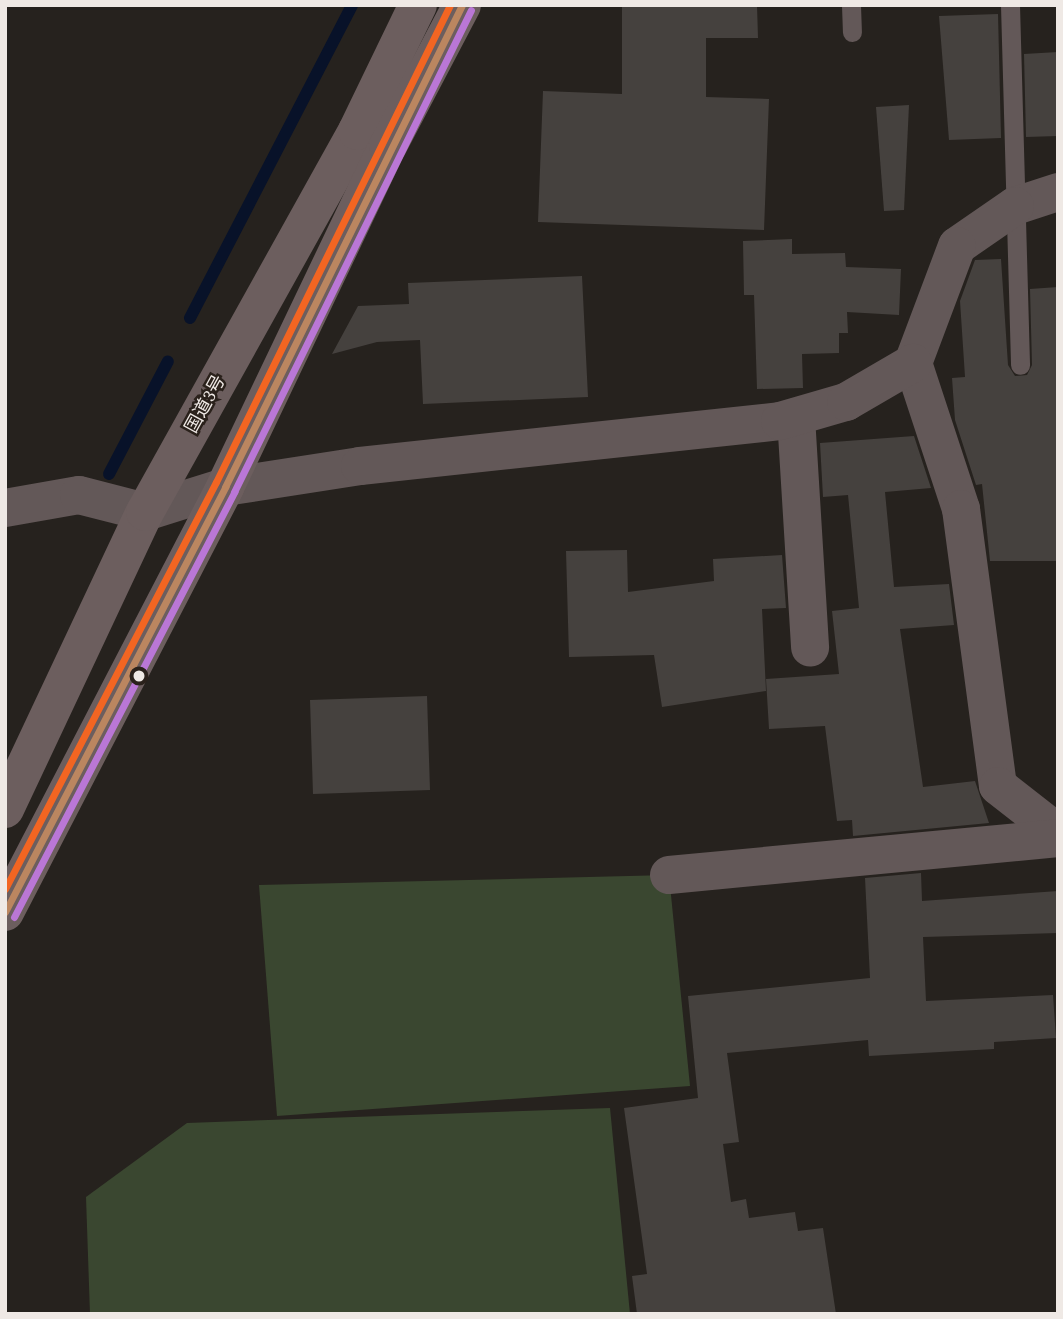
<!DOCTYPE html>
<html>
<head>
<meta charset="utf-8">
<style>
  body { margin:0 }
  #map { position:relative; width:1063px; height:1319px; overflow:hidden; background:#26221e; font-family:"Source Serif 4","Noto Sans JP",serif }
  div>[style] { position:absolute }
  .green>* { inset:0; background:#3a4730 }
  .stream>* { height:12px; margin:-6px; padding:0 6px; transform-origin:6px; border-radius:6px; background:#081229 }
  .building>* { inset:0; background:#45413e }
  .lane>* { height:19px; margin:-9.5px; padding:0 9.5px; transform-origin:9.5px; border-radius:9.5px; background:#635858 }
  .street>* { height:38px; margin:-19px; padding:0 19px; transform-origin:19px; border-radius:19px; background:#635858 }
  .highway>* { height:38px; margin:-19px; padding:0 19px; transform-origin:19px; border-radius:19px; background:#6c5e5e }
  .bus-1>* { height:7px; margin:-3.5px; padding:0 3.5px; transform-origin:3.5px; border-radius:3.5px; background:#bb8660 }
  .bus-2>* { height:7px; margin:-3.5px; padding:0 3.5px; transform-origin:3.5px; border-radius:3.5px; background:#ba77d6 }
  .bus-3>* { height:7px; margin:-3.5px; padding:0 3.5px; transform-origin:3.5px; border-radius:3.5px; background:#f26522 }
  .dots>* { width:19px; height:19px; translate:-50% -50%; box-sizing:border-box; border:4px solid #2a211b; border-radius:50% }
  span { translate:-50% -50%; white-space:nowrap; text-align:center; line-height:1.15; -webkit-text-stroke:5px #2a211b; paint-order:stroke }
  .street-label { font-size:18px; color:#efe9e5 }
  .frame { position:absolute; inset:0; border:7px solid #efe9e5; pointer-events:none }
</style>
</head>
<body>
<div id="map">
  <div class="green">
    <div style="clip-path:polygon(669px 875px,690px 1086px,277px 1116px,259px 885px)"></div>
    <div style="clip-path:polygon(610px 1108px,630px 1314px,90px 1314px,86px 1197px,187px 1123px)"></div>
  </div>
  <div class="stream">
    <div style="left:190px;top:318px;width:352px;rotate:-62.6deg"></div>
    <div style="left:109px;top:474px;width:127px;rotate:-62.4deg"></div>
  </div>
  <div class="building">
    <div style="clip-path:polygon(622px 5px,757px 5px,758px 38px,706px 38px,706px 97px,769px 99px,764px 230px,538px 222px,543px 91px,622px 94px)"></div>
    <div style="clip-path:polygon(998px 14px,1001px 138px,949px 140px,939px 16px)"></div>
    <div style="clip-path:polygon(1058px 52px,1058px 136px,1026px 137px,1024px 54px)"></div>
    <div style="clip-path:polygon(909px 105px,904px 210px,884px 211px,876px 107px)"></div>
    <div style="clip-path:polygon(792px 239px,792px 254px,845px 253px,846px 267px,901px 269px,899px 315px,847px 312px,848px 333px,839px 333px,839px 353px,802px 354px,803px 388px,757px 389px,754px 295px,744px 295px,743px 241px)"></div>
    <div style="clip-path:polygon(1001px 259px,1008px 365px,1015px 376px,1027px 375px,1032px 365px,1030px 289px,1058px 287px,1056px 561px,990px 561px,982px 484px,976px 485px,955px 420px,952px 378px,965px 377px,960px 301px,975px 260px)"></div>
    <div style="clip-path:polygon(582px 276px,588px 397px,423px 404px,420px 340px,377px 342px,332px 354px,358px 306px,409px 304px,408px 283px)"></div>
    <div style="clip-path:polygon(914px 436px,931px 488px,885px 492px,894px 587px,949px 584px,954px 625px,900px 629px,923px 787px,975px 781px,989px 823px,853px 836px,852px 820px,837px 821px,825px 726px,769px 729px,766px 679px,839px 674px,832px 611px,859px 608px,848px 495px,823px 497px,820px 443px)"></div>
    <div style="clip-path:polygon(627px 550px,628px 592px,714px 581px,713px 559px,782px 555px,786px 608px,762px 609px,766px 691px,662px 707px,654px 655px,569px 657px,566px 551px)"></div>
    <div style="clip-path:polygon(427px 696px,430px 790px,313px 794px,310px 700px)"></div>
    <div style="clip-path:polygon(921px 873px,922px 901px,1058px 891px,1058px 933px,923px 937px,926px 1001px,1053px 995px,1056px 1038px,994px 1042px,994px 1049px,869px 1056px,868px 1040px,727px 1053px,739px 1142px,723px 1144px,731px 1202px,746px 1199px,749px 1218px,795px 1212px,798px 1231px,823px 1228px,836px 1314px,637px 1314px,632px 1276px,647px 1274px,624px 1108px,698px 1098px,688px 996px,870px 978px,865px 878px)"></div>
  </div>
  <div class="lane">
    <div style="left:851px;top:5px;width:27px;rotate:88deg"></div>
    <div style="left:1010px;top:5px;width:360px;rotate:88.4deg"></div>
  </div>
  <div class="street">
    <div style="left:1058px;top:192px;width:45px;rotate:162deg"></div>
    <div style="left:1015px;top:206px;width:70px;rotate:145.4deg"></div>
    <div style="left:957px;top:246px;width:125px;rotate:110.6deg"></div>
    <div style="left:913px;top:363px;width:154px;rotate:71.8deg"></div>
    <div style="left:961px;top:509px;width:279px;rotate:82.4deg"></div>
    <div style="left:998px;top:786px;width:76px;rotate:38.1deg"></div>
    <div style="left:796px;top:417px;width:231px;rotate:86.5deg"></div>
    <div style="left:5px;top:508px;width:75px;rotate:-10deg"></div>
    <div style="left:79px;top:495px;width:68px;rotate:14.4deg"></div>
    <div style="left:145px;top:512px;width:84px;rotate:-17.4deg"></div>
    <div style="left:225px;top:487px;width:137px;rotate:-8.8deg"></div>
    <div style="left:360px;top:466px;width:422px;rotate:-6.1deg"></div>
    <div style="left:780px;top:421px;width:69px;rotate:-16.1deg"></div>
    <div style="left:846px;top:402px;width:78px;rotate:-30.2deg"></div>
    <div style="left:669px;top:875px;width:391px;rotate:-5.4deg"></div>
  </div>
  <div class="highway">
    <div style="left:5px;top:809px;width:328px;rotate:-64.8deg"></div>
    <div style="left:145px;top:512px;width:436px;rotate:-60.9deg"></div>
    <div style="left:357px;top:131px;width:140px;rotate:-64.2deg"></div>
    <div style="left:5px;top:912px;width:479px;rotate:-62.6deg"></div>
    <div style="left:225px;top:487px;width:378px;rotate:-64.5deg"></div>
    <div style="left:388px;top:146px;width:159px;rotate:-62.3deg"></div>
  </div>
  <div class="bus-1">
    <div style="left:5px;top:912px;width:479px;rotate:-62.6deg"></div>
    <div style="left:225px;top:487px;width:537px;rotate:-63.82deg"></div>
  </div>
  <div class="bus-2">
    <div style="left:14px;top:917px;width:479px;rotate:-62.6deg"></div>
    <div style="left:234px;top:492px;width:537px;rotate:-63.82deg"></div>
  </div>
  <div class="bus-3">
    <div style="left:5px;top:889px;width:458px;rotate:-62.6deg"></div>
    <div style="left:216px;top:482px;width:531px;rotate:-63.87deg"></div>
  </div>
  <div class="dots">
    <div style="left:139px;top:676px;background:#efe9e5"></div>
  </div>
  <div class="street-label">
    <span style="left:205px;top:404px;rotate:-61deg">国道3号</span>
  </div>
  <div class="frame"></div>
</div>
</body>
</html>
